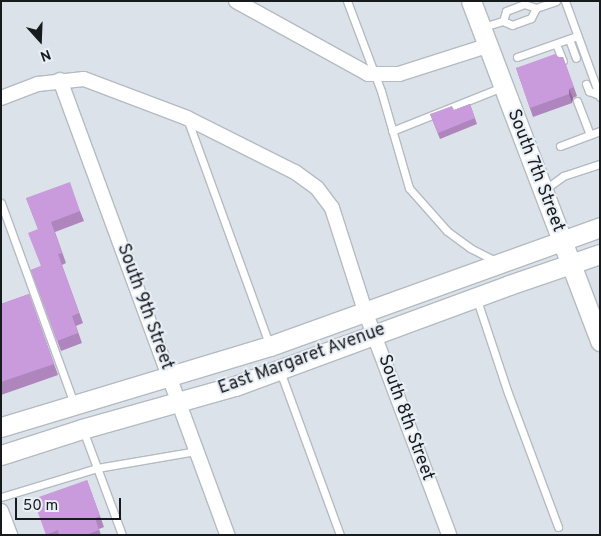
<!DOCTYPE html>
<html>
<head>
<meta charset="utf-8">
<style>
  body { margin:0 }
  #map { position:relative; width:601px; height:536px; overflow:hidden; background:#dce2e9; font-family:Overpass,sans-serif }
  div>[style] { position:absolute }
  .roads { filter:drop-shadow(1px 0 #b5bbc2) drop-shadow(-1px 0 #b5bbc2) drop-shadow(0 1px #b5bbc2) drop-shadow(0 -1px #b5bbc2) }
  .lane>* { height:7px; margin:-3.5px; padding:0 3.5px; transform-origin:3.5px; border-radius:3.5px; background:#fff }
  .street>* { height:14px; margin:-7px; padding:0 7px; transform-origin:7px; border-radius:7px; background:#fff }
  .secondary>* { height:19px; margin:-9.5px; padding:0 9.5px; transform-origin:9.5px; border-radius:9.5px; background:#fff }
  .wall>* { inset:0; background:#ae85bd }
  .shaded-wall>* { inset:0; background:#8d6c9a }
  .building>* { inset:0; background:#ca9bdc }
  span { translate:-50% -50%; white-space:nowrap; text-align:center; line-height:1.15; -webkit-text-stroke:4px #e9eff6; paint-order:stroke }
  .street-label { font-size:18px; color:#181b1d }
  .frame { position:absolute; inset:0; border:2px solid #181b1d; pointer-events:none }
  .north { position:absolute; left:15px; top:15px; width:50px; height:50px; -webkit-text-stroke:4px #e9eff6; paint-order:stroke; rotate:160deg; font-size:14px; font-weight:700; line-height:20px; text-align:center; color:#181b1d }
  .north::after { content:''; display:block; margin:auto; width:18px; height:22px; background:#181b1d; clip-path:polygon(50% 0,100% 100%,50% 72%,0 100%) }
  .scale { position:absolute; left:15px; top:498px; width:106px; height:22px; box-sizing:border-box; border:2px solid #181b1d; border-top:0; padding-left:6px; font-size:15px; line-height:18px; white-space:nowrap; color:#181b1d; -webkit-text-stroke:4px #e9eff6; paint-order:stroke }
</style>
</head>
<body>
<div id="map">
  <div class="roads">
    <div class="lane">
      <div style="left:347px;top:1px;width:96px;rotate:69.3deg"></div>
      <div style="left:381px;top:91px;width:101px;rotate:73.9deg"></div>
      <div style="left:409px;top:188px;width:57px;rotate:48.5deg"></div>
      <div style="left:447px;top:231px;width:29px;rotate:36deg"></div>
      <div style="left:470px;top:248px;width:29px;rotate:27deg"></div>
      <div style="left:565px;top:1px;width:102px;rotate:70deg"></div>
      <div style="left:503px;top:21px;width:10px;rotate:-73deg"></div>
      <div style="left:506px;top:11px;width:19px;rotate:-21deg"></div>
      <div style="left:524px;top:4px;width:13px;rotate:18deg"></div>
      <div style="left:536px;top:8px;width:21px;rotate:-19deg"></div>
      <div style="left:483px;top:27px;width:21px;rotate:-17deg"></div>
      <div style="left:503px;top:21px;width:10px;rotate:24deg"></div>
      <div style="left:512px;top:25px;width:20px;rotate:-20deg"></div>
      <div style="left:531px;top:18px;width:11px;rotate:-63deg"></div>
      <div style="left:569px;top:39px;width:20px;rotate:70deg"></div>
      <div style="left:556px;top:44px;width:18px;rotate:68deg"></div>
      <div style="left:517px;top:57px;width:64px;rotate:-19.3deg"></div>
      <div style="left:586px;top:84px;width:8px;rotate:67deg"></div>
      <div style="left:589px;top:91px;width:11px;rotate:22deg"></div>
      <div style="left:577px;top:101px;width:36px;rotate:69deg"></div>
      <div style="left:188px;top:121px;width:239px;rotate:70deg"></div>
      <div style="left:392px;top:131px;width:118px;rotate:-21.8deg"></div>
      <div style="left:560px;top:146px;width:43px;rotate:-20.6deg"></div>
      <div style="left:544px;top:190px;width:24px;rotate:-36deg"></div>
      <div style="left:563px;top:176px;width:39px;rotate:-18deg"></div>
      <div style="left:1px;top:203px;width:214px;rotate:70deg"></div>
      <div style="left:476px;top:297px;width:101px;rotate:71.6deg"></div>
      <div style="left:508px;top:393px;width:143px;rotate:69.5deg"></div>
      <div style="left:280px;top:371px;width:175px;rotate:69.9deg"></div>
      <div style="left:83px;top:430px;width:112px;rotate:69.6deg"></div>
      <div style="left:1px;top:497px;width:100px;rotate:-16.8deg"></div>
      <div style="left:97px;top:468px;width:100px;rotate:-9.7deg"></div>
    </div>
    <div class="street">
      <div style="left:236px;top:1px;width:151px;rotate:28.9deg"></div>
      <div style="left:368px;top:74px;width:31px"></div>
      <div style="left:399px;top:74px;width:92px;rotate:-17.7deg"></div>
      <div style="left:60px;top:80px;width:485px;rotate:69.8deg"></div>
      <div style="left:1px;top:98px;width:40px;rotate:-21deg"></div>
      <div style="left:38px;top:84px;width:46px;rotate:-6.2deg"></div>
      <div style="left:84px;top:79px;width:110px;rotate:20.7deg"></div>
      <div style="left:187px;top:118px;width:121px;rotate:26.6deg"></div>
      <div style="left:295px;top:172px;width:27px;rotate:36deg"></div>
      <div style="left:317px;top:188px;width:25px;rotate:53deg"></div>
      <div style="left:332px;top:208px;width:108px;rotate:72.2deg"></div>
      <div style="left:365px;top:311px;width:239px;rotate:69.4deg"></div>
      <div style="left:1px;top:511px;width:26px;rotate:69deg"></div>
    </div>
    <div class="secondary">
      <div style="left:471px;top:1px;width:364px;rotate:69.2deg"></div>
      <div style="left:1px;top:427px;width:281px;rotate:-16.8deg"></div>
      <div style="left:270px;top:346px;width:351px;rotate:-19.8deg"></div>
      <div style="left:1px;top:455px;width:85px;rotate:-17.8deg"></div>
      <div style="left:82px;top:429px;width:159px;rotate:-15.7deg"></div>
      <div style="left:235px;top:386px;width:292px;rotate:-20.2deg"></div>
      <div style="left:509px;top:285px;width:96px;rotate:-18.8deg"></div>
    </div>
  </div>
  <div class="wall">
    <div style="clip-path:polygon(563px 57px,577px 96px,573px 98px,572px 103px,533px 117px,516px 68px)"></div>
    <div style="clip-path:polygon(470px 104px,477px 124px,440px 139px,430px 114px,454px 110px)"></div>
    <div style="clip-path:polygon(26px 198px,80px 211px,84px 221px,55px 232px,66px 263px,62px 265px,83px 323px,76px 326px,82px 343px,61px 351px,31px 270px,41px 266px,38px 229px)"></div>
    <div style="clip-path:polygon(29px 294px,58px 375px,1px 395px,1px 304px)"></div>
    <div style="clip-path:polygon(87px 480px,104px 527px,99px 529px,101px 535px,46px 535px)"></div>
  </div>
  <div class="shaded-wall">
    <div style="clip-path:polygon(569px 89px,573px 98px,572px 103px,569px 94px)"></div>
  </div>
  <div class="building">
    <div style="clip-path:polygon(555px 54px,559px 57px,563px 57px,574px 87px,569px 89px,569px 94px,530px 108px,516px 68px)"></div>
    <div style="clip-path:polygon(470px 104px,475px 118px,438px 133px,430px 114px,452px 106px,454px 110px)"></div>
    <div style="clip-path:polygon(70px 182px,80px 211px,51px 222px,62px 253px,58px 254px,79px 313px,72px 316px,78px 333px,57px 341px,31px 270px,41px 266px,28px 233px,38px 229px,26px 198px)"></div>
    <div style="clip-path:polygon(29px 294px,54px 364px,1px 382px,1px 304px)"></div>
    <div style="clip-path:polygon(87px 480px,100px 516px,95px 518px,99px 530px,86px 535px,59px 535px,58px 530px,46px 535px,33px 499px)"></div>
  </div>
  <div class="street-label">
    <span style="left:535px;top:171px;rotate:69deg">South 7th Street</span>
    <span style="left:144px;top:307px;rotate:70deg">South 9th Street</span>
    <span style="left:302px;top:360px;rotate:-20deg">East Margaret Avenue</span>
    <span style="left:405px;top:418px;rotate:70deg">South 8th Street</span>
  </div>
  <div class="frame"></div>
  <div class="north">N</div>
  <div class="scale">50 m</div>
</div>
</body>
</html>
